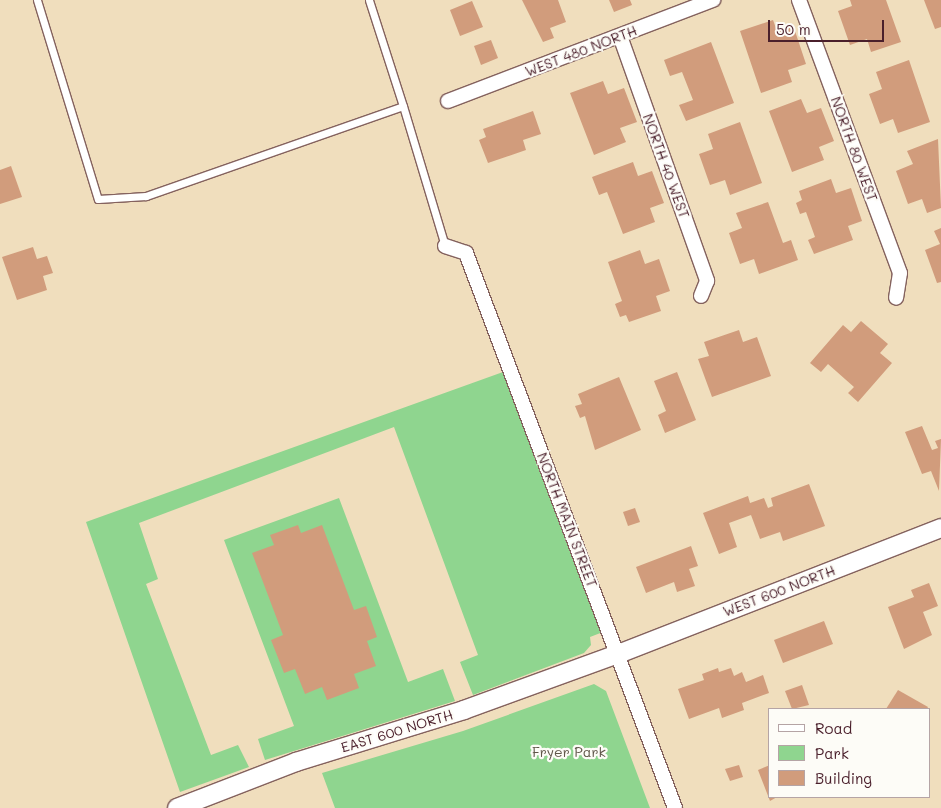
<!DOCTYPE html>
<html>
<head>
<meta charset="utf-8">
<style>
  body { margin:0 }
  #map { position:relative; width:941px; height:808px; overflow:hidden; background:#f0debd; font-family:Mali,sans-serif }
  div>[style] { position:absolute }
  .green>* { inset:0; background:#8fd58f }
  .building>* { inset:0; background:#d19c7c }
  .roads { filter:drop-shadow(1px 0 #84625e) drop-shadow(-1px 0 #84625e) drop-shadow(0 1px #84625e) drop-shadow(0 -1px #84625e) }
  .service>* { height:7px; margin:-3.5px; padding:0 3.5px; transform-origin:3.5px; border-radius:3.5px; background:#fff }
  .minor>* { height:14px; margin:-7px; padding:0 7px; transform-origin:7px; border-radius:7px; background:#fff }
  .tertiary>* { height:18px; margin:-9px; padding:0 9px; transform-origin:9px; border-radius:9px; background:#fff }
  span { translate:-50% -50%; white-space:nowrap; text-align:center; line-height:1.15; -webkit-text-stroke:4.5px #fdfcf7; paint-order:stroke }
  .street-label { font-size:14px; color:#4a1f2b }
  .park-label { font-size:14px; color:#5f5649 }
  .legend { position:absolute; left:768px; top:708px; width:162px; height:90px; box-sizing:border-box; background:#fdfcf7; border:1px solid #b5a4a5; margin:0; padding:6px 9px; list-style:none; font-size:15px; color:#4a1f2b }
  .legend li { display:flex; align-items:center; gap:10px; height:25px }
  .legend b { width:25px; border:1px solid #b5a4a5 }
  .scale { position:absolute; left:768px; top:20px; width:116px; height:22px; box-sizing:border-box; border:2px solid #4a1f2b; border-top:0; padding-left:6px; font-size:15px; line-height:18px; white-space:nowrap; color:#4a1f2b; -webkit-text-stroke:4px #fdfcf7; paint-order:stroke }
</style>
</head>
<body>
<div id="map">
  <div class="green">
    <div style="clip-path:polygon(503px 372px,603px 632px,590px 637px,591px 645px,584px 653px,473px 695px,460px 662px,478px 655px,394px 427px,139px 523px,158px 579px,146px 584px,211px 755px,238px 745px,249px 767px,180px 792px,86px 522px)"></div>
    <div style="clip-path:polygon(339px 498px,408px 682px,443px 669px,455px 701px,265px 760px,258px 739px,294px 726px,224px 540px)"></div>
    <div style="clip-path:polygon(594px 684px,606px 691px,650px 808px,335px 808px,322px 773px,463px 731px)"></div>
  </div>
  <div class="building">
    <div style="clip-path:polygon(522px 0,558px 0,566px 22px,550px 28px,554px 38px,543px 42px)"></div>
    <div style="clip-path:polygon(609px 0,630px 0,632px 5px,614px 12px)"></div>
    <div style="clip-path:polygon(850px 0,886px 0,901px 42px,871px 52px,867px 39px,850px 45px,838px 11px,852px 6px)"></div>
    <div style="clip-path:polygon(924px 0,941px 0,941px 27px,935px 29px)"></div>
    <div style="clip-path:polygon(472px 1px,483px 27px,460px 36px,450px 10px)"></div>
    <div style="clip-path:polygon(773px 20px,777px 31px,793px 25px,806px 64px,788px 70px,792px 82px,761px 93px,740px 31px)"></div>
    <div style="clip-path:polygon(491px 40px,498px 58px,481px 65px,474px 46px)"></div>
    <div style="clip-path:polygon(711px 42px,734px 103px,686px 121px,679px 105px,693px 100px,682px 72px,670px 76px,664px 60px)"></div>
    <div style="clip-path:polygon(909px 60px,930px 122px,898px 133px,893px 119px,880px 124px,869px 94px,882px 89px,876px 72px)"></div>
    <div style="clip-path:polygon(603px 81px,608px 94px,624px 88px,637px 122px,620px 128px,626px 142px,594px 155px,570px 93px)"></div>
    <div style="clip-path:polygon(801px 99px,807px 113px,821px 108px,834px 141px,819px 147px,824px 160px,792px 172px,769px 111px)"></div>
    <div style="clip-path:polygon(533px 111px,541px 134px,523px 140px,526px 150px,488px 163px,479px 140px,486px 137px,483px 129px)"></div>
    <div style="clip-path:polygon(740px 122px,762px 183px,730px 195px,725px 180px,710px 185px,699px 154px,713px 149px,708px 134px)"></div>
    <div style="clip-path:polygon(938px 139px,941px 208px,927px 213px,922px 199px,908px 204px,896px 171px,913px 164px,907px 151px)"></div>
    <div style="clip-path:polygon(633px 162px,638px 176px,652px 171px,664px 203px,650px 208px,655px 222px,623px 234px,607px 192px,599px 195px,592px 177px)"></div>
    <div style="clip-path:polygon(11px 166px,22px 197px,0 204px,0 170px)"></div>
    <div style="clip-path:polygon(831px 179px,836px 193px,851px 188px,862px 221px,848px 226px,853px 240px,814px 254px,808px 240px,815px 237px,806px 212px,800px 214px,796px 203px,802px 200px,799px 191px)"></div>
    <div style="clip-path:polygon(768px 202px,783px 243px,791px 240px,798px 260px,759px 274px,754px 259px,740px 264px,729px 233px,742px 228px,736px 213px)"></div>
    <div style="clip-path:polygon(941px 228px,941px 282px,937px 283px,925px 250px,940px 244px,934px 231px)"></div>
    <div style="clip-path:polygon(33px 247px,37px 259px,47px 256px,53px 273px,43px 276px,47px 290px,17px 300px,2px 257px)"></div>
    <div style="clip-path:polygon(640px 250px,645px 264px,659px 259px,670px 291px,656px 296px,661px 311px,629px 322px,626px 315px,620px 317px,615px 304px,622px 301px,608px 262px)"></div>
    <div style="clip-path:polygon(861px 321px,888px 344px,880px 353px,892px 363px,858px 402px,848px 393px,854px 387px,828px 364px,821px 372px,810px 363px,843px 325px,851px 332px)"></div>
    <div style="clip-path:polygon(739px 330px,743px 342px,757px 337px,771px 376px,712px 397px,698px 359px,709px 356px,704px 342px)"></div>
    <div style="clip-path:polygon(677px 372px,696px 420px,665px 433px,658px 415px,666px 411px,654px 381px)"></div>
    <div style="clip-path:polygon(619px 377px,641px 430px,595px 450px,585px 416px,580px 418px,575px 406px,582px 404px,578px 394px)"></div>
    <div style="clip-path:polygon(922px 426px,932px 450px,938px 448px,935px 441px,941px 439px,939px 491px,931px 471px,922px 474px,905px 432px)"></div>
    <div style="clip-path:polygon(809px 484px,825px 526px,783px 541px,780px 532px,760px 539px,751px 515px,729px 523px,737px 547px,719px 554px,703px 513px,748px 496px,750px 503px,764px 498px,768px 508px,773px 506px,771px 498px)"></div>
    <div style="clip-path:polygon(635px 508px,640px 522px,628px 526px,623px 512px)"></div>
    <div style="clip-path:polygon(298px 525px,301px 533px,322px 525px,354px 610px,366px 606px,377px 637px,367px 641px,376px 666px,354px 674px,359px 688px,327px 700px,322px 687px,305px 694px,295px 669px,284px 673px,271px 640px,283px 635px,252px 553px,274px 545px,270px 535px)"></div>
    <div style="clip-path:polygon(691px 546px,698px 566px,689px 569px,695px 586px,677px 592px,674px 582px,646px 593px,636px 567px)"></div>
    <div style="clip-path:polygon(929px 583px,938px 606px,923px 612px,932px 635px,904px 649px,888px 607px,914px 597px,911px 590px)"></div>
    <div style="clip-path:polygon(824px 621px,833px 644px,783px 663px,774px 640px)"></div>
    <div style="clip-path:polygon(718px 668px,719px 672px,731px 668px,734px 676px,742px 672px,746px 682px,763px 675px,769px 693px,742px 703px,744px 710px,722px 718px,719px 708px,689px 719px,678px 689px,704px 680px,702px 674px)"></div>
    <div style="clip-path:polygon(802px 685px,809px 705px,792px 709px,785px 691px)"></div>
    <div style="clip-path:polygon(898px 690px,928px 707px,927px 709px,886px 709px)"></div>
    <div style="clip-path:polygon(739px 765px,743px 777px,730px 781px,725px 769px)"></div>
    <div style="clip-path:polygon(770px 765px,770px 797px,777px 797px,770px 801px,758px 770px)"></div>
  </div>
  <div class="roads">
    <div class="service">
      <div style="left:37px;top:0;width:208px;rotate:73deg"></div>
      <div style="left:98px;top:199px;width:48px;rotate:-3.6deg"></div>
      <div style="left:146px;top:196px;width:272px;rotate:-19.3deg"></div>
      <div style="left:403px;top:106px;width:111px;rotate:-107.8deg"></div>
      <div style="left:403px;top:106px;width:146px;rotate:73.3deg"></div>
    </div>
    <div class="minor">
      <div style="left:799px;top:0;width:291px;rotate:69.7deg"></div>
      <div style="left:900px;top:273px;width:25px;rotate:99deg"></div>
      <div style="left:620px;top:36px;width:260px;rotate:70.4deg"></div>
      <div style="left:707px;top:281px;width:16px;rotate:112deg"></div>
      <div style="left:448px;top:101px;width:284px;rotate:-20.9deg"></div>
      <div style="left:445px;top:246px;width:22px;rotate:18deg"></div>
      <div style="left:466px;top:253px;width:593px;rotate:69.36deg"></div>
    </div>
    <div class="tertiary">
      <div style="left:177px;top:808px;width:128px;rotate:-21.1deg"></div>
      <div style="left:296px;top:762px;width:176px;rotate:-17.2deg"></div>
      <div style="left:464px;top:710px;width:164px;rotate:-20deg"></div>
      <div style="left:618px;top:654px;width:347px;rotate:-21.3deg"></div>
    </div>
  </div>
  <div class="street-label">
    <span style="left:581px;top:51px;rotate:-21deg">WEST 480 NORTH</span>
    <span style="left:854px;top:149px;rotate:70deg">NORTH 80 WEST</span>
    <span style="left:666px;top:166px;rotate:70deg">NORTH 40 WEST</span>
    <span style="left:567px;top:520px;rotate:69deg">NORTH MAIN STREET</span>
    <span style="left:779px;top:591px;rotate:-21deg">WEST 600 NORTH</span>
    <span style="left:397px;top:731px;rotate:-17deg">EAST 600 NORTH</span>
  </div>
  <div class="park-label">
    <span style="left:569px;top:752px">Fryer Park</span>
  </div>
  <ul class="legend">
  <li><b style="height:6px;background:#fff"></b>Road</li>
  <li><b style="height:14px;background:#8fd58f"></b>Park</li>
  <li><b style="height:14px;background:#d19c7c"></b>Building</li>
  </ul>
  <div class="scale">50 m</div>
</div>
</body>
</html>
